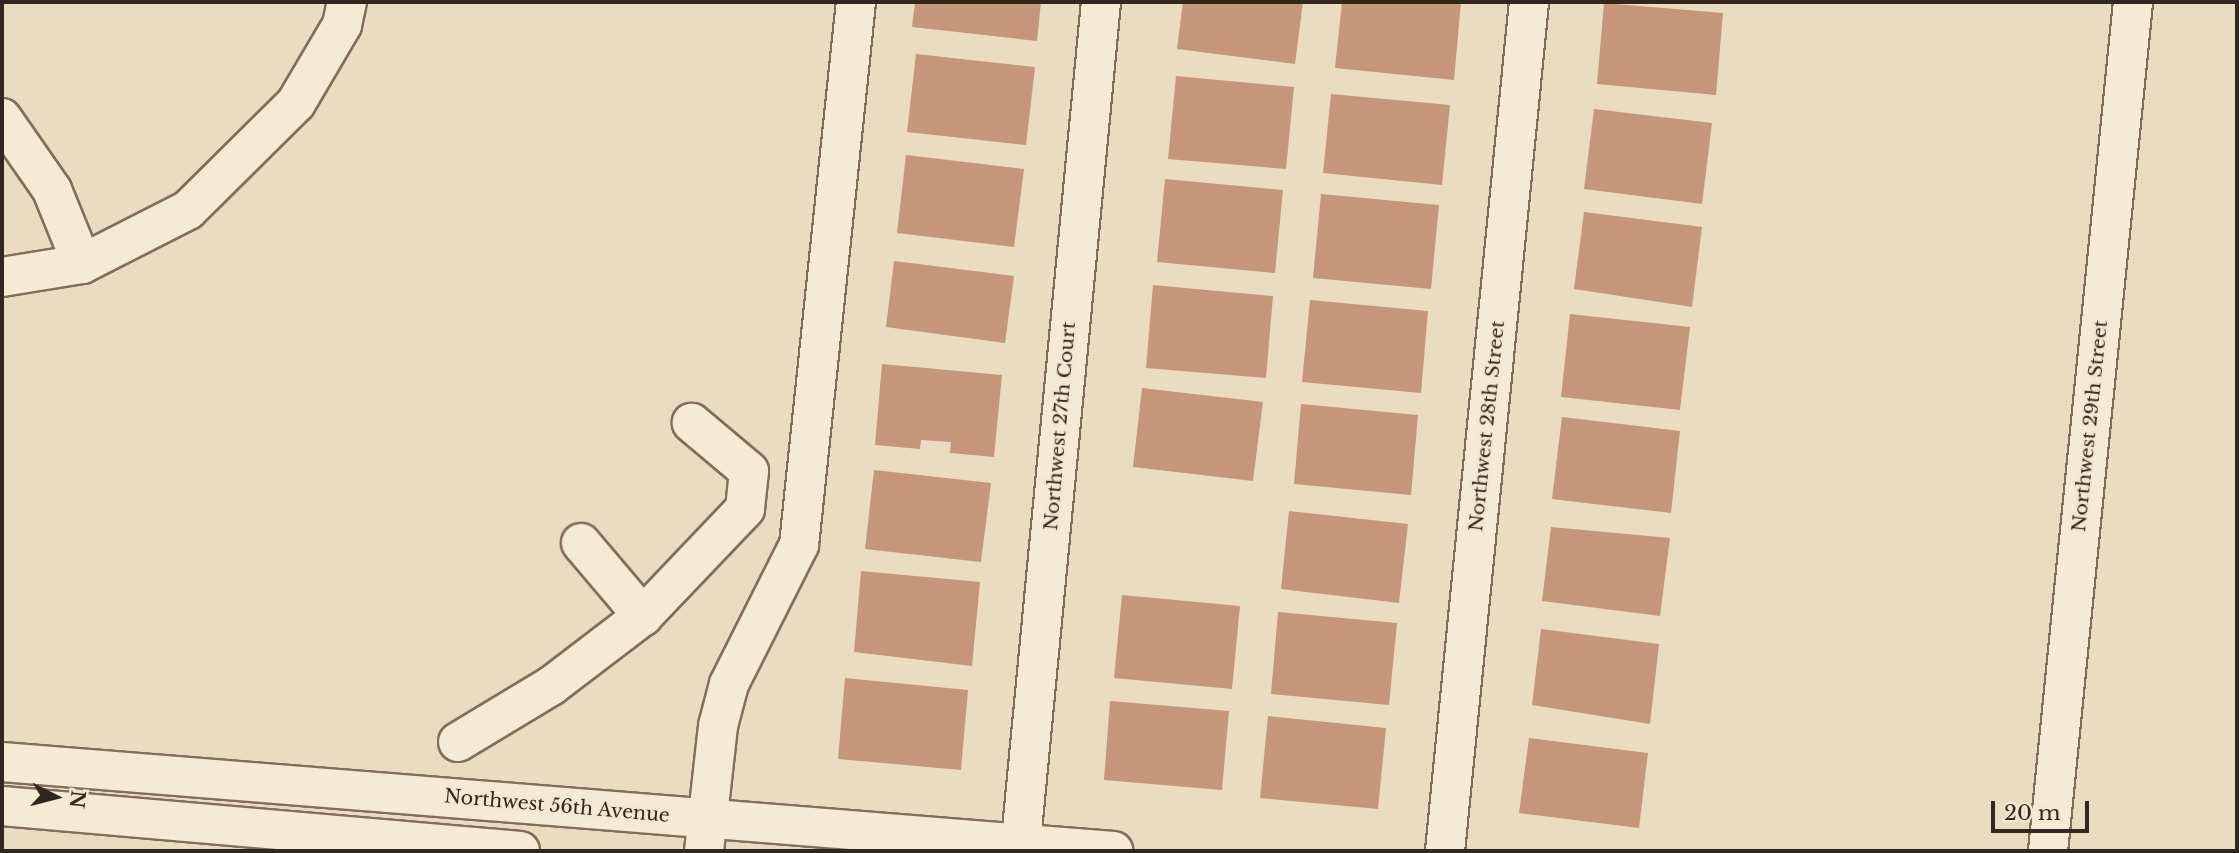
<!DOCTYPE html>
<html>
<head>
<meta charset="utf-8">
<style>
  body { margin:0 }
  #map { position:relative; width:2239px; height:853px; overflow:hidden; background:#eadcc0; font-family:"Libre Baskerville",serif }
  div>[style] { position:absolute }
  .building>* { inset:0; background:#c59679 }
  .roads { filter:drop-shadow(2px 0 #816e5a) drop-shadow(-2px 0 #816e5a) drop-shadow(0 2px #816e5a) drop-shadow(0 -2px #816e5a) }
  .minor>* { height:38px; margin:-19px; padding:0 19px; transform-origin:19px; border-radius:19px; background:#f5ead3 }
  span { translate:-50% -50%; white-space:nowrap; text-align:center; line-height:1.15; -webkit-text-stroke:5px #f2e7cf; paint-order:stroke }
  .street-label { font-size:19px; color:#32271d }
  .frame { position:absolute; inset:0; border:4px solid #32271d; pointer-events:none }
  .north { position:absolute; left:21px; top:762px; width:70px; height:70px; -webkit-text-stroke:5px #f2e7cf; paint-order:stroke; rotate:96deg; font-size:19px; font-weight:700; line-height:28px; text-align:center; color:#32271d }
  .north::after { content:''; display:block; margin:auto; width:24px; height:32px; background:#32271d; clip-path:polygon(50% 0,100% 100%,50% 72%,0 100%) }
  .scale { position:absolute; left:1991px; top:801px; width:98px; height:32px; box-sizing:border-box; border:4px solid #32271d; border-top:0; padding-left:9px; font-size:21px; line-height:24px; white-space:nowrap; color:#32271d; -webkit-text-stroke:5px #f2e7cf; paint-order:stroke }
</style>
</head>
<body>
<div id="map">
  <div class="building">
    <div style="clip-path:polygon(915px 2px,1041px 2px,1037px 41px,912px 27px)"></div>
    <div style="clip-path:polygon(1183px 2px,1303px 2px,1295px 64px,1177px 49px)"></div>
    <div style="clip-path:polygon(1342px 2px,1461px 2px,1454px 80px,1335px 68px)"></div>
    <div style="clip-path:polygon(1604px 3px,1723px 13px,1716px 95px,1597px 84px)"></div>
    <div style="clip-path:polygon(916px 54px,1035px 67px,1026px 145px,907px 132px)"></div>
    <div style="clip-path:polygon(1176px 76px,1294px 87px,1286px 169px,1168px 159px)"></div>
    <div style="clip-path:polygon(1331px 94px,1450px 105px,1442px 185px,1323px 173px)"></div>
    <div style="clip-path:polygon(1594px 109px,1712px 123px,1702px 204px,1584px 189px)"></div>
    <div style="clip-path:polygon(906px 155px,1024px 169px,1014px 247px,897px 233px)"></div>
    <div style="clip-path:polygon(1165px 179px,1283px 190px,1275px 273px,1157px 262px)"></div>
    <div style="clip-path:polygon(1321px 194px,1439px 205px,1431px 289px,1313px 278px)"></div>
    <div style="clip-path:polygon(1584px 212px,1702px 227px,1692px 307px,1574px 289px)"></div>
    <div style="clip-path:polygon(894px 261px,1014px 276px,1005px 343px,886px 327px)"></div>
    <div style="clip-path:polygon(1153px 285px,1273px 296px,1266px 378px,1146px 368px)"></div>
    <div style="clip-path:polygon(1310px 300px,1428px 311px,1421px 393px,1302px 382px)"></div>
    <div style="clip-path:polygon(1570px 314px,1690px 327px,1680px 410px,1561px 397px)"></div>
    <div style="clip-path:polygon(882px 364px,1002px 375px,994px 457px,950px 453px,951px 442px,921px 440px,920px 449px,875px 445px)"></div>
    <div style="clip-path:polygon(1142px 388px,1263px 402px,1253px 481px,1133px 467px)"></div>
    <div style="clip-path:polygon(1301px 404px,1418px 415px,1411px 495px,1294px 484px)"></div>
    <div style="clip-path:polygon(1562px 417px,1680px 431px,1671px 513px,1552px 499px)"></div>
    <div style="clip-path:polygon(874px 470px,991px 483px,981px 562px,865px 549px)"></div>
    <div style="clip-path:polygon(1289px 511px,1408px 524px,1399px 603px,1281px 589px)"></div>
    <div style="clip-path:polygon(1551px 527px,1670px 538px,1660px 616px,1542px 601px)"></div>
    <div style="clip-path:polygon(861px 571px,980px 582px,972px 666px,854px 652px)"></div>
    <div style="clip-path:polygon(1122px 595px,1240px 606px,1232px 689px,1114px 678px)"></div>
    <div style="clip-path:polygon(1278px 612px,1397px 623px,1389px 705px,1271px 694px)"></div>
    <div style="clip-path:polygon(1541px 629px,1659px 644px,1650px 724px,1532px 705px)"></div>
    <div style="clip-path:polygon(845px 678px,968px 690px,961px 770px,838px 759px)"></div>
    <div style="clip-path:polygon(1110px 701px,1229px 711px,1222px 790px,1104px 780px)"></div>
    <div style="clip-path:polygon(1268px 716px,1386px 728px,1378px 809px,1260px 798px)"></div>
    <div style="clip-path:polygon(1529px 738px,1648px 753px,1639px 828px,1519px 813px)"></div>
  </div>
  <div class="roads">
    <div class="minor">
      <div style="left:2px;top:118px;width:88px;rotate:55.2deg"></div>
      <div style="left:52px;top:190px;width:80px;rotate:67.9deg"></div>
      <div style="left:2px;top:277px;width:81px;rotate:-9.2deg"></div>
      <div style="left:82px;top:264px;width:119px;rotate:-27deg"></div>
      <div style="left:188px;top:210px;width:152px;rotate:-44.7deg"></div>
      <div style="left:296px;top:103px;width:91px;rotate:-59.5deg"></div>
      <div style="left:342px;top:25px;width:24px;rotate:-78deg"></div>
      <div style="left:581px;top:543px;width:96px;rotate:49.7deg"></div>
      <div style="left:458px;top:742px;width:109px;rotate:-31.1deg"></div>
      <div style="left:551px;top:686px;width:116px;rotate:-37.3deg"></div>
      <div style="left:643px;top:616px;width:148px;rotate:-46.4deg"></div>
      <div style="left:745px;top:509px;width:38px;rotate:-84deg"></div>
      <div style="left:749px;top:471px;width:75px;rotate:-139.9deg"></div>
      <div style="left:2px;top:762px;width:1115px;rotate:4.58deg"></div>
      <div style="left:2px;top:806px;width:520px;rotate:4.96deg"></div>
      <div style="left:704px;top:851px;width:126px;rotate:-83.6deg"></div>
      <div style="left:718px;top:726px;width:43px;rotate:-75.3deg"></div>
      <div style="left:729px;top:684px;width:156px;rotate:-63.3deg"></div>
      <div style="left:799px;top:545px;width:546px;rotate:-84.01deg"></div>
      <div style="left:1020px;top:851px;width:853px;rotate:-84.55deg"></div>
      <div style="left:1445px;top:851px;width:853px;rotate:-84.35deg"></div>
      <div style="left:2048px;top:851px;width:853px;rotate:-84.28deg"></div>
    </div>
  </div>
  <div class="street-label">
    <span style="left:1060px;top:426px;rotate:-85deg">Northwest 27th Court</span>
    <span style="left:1487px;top:426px;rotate:-84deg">Northwest 28th Street</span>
    <span style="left:2090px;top:426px;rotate:-84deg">Northwest 29th Street</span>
    <span style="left:557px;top:806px;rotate:5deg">Northwest 56th Avenue</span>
  </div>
  <div class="frame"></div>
  <div class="north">N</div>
  <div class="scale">20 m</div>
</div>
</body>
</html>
